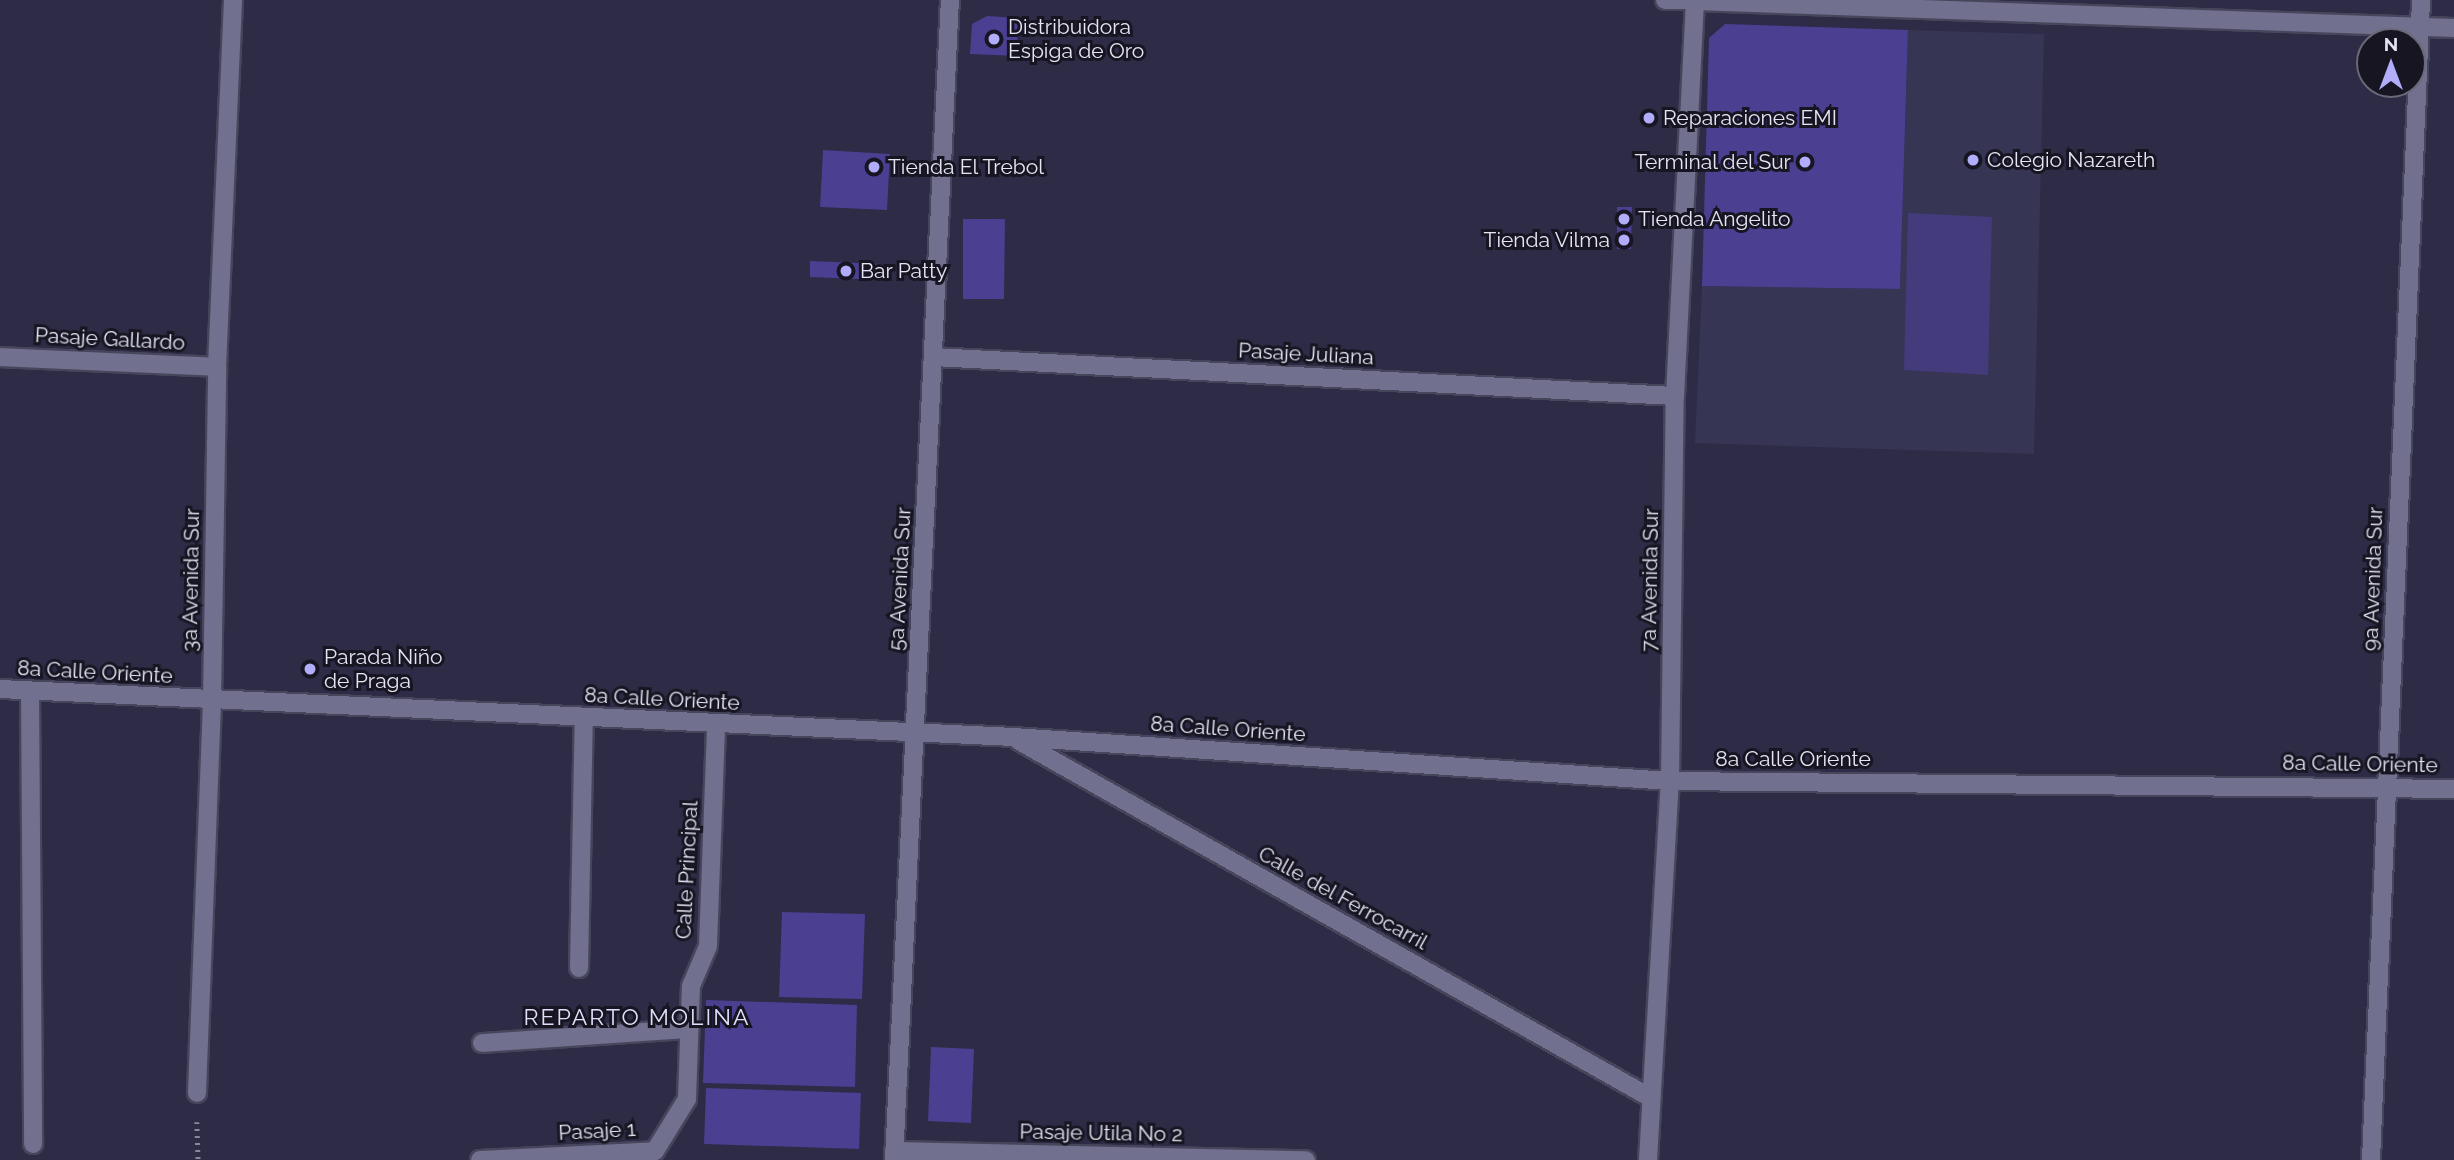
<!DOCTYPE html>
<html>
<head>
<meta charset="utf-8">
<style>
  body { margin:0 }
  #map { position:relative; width:2454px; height:1160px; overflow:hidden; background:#2d2b45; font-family:Raleway,sans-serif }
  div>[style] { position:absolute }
  .built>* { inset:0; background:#373554 }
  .green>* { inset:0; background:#433b7c }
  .building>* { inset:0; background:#4a3f90 }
  .path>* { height:4.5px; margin-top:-2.25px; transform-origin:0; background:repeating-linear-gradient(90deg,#88879d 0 2px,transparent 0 7px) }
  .roads { filter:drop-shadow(2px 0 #47455b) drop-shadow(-2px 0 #47455b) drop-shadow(0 2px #47455b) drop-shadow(0 -2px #47455b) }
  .lane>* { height:18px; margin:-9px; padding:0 9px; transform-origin:9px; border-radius:9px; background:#71708e }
  .street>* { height:18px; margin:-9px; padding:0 9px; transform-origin:9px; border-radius:9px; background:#71708e }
  .secondary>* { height:18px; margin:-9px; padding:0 9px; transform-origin:9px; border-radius:9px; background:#71708e }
  .dots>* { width:19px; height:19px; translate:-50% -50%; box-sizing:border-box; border:4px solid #161521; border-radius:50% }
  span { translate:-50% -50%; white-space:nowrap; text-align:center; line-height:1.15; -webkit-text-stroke:6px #161521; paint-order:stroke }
  .poi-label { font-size:21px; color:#e4e4f5 }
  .left { translate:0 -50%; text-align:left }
  .right { translate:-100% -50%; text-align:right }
  .street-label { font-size:21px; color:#e4e4f5 }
  .neighbourhood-label { font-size:23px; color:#dfdffc; letter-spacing:2px }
  .north { position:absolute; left:2356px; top:28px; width:70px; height:70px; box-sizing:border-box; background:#161521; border:2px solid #686876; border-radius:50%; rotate:0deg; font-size:19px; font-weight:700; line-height:28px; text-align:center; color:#e4e4f5 }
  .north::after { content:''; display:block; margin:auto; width:24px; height:32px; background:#b1adfa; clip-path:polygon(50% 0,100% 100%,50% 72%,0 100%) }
</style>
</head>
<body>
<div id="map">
  <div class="built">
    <div style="clip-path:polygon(1908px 30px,2044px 34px,2034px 454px,1695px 443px,1702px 286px,1900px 289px)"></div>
  </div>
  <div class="green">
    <div style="clip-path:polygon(1908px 213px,1992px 217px,1988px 375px,1904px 370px)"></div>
  </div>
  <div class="building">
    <div style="clip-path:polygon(987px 16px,1018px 18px,1017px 56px,970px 54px,972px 24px)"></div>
    <div style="clip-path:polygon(1725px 24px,1908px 30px,1900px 289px,1702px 286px,1709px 38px)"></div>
    <div style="clip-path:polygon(823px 150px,890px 154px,887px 210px,820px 207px)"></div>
    <div style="clip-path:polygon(1617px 207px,1632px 207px,1631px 249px,1617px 249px)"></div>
    <div style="clip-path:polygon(963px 219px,1005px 219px,1004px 299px,963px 299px)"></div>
    <div style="clip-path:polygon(810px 261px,883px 264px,882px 280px,810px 277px)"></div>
    <div style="clip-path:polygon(782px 912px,865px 914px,862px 999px,779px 997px)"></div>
    <div style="clip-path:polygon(706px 1000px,857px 1005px,855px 1087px,703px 1083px)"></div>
    <div style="clip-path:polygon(931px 1047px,974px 1049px,971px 1123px,928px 1121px)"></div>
    <div style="clip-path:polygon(706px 1088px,861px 1093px,859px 1149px,704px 1144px)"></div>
  </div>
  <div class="path">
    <div style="left:197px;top:1122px;width:38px;rotate:88deg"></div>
  </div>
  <div class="roads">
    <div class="lane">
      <div style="left:579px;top:968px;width:250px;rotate:-88.9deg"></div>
      <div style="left:482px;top:1043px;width:207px;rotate:-3.9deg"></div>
      <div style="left:480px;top:1160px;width:175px;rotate:-2.9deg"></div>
      <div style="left:655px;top:1151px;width:61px;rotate:-58.4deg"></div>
    </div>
    <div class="street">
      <div style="left:0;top:357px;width:217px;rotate:2.6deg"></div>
      <div style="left:933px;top:357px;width:743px;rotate:3.01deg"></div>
      <div style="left:0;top:689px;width:1014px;rotate:2.71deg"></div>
      <div style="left:1013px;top:737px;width:658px;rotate:3.83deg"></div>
      <div style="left:1670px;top:781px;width:784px;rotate:0.58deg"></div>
      <div style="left:30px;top:691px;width:453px;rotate:89.6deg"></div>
      <div style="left:1019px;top:741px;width:726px;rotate:29.46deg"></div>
      <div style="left:197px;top:1093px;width:392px;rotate:-87.8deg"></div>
      <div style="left:212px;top:701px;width:334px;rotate:-89.1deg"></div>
      <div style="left:217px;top:367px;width:367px;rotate:-87.5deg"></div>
      <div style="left:687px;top:1099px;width:113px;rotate:-88deg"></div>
      <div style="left:691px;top:986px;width:43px;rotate:-67deg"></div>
      <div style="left:708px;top:946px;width:222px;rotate:-87.9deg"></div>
      <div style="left:894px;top:1151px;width:412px;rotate:1.3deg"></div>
      <div style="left:1648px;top:1160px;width:380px;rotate:-86.7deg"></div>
      <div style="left:1670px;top:781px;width:385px;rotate:-89.3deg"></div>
      <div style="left:1675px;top:396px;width:396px;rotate:-87.1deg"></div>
      <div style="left:1695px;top:1px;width:759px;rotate:2.04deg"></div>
      <div style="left:2371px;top:1160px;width:1161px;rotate:-87.53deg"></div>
    </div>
    <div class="secondary">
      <div style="left:1665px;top:0;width:30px"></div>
      <div style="left:894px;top:1160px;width:1161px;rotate:-87.24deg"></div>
    </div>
  </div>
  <div class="dots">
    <div style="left:994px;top:39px;background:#b1adfa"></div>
    <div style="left:1649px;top:118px;background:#b1adfa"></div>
    <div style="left:1973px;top:160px;background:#b1adfa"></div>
    <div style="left:1805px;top:162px;background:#b1adfa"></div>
    <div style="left:874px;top:167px;background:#b1adfa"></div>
    <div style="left:1624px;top:219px;background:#b1adfa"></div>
    <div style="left:1624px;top:240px;background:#b1adfa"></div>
    <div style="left:846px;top:271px;background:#b1adfa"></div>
    <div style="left:310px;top:669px;background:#b1adfa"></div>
  </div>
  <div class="poi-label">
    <span class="left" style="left:1008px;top:39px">Distribuidora<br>Espiga de Oro</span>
    <span class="left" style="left:1663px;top:118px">Reparaciones EMI</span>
    <span class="left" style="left:1987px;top:160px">Colegio Nazareth</span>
    <span class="right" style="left:1791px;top:162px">Terminal del Sur</span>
    <span class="left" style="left:888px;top:167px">Tienda El Trebol</span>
    <span class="left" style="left:1638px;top:219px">Tienda Angelito</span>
    <span class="right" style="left:1610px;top:240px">Tienda Vilma</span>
    <span class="left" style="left:860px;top:271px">Bar Patty</span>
    <span class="left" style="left:324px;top:669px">Parada Niño<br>de Praga</span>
  </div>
  <div class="street-label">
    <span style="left:110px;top:339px;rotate:3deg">Pasaje Gallardo</span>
    <span style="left:1306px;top:354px;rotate:3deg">Pasaje Juliana</span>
    <span style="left:900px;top:579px;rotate:-87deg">5a Avenida Sur</span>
    <span style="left:2373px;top:579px;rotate:-88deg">9a Avenida Sur</span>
    <span style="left:191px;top:580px;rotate:-89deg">3a Avenida Sur</span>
    <span style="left:1650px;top:580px;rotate:-89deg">7a Avenida Sur</span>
    <span style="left:95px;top:672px;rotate:3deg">8a Calle Oriente</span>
    <span style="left:662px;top:699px;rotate:3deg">8a Calle Oriente</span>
    <span style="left:1228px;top:729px;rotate:4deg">8a Calle Oriente</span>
    <span style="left:1793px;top:759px">8a Calle Oriente</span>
    <span style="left:2360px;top:764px;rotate:1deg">8a Calle Oriente</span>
    <span style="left:687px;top:870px;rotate:-87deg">Calle Principal</span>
    <span style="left:1343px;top:898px;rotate:29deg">Calle del Ferrocarril</span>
    <span style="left:597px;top:1131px;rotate:-3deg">Pasaje 1</span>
    <span style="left:1101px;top:1133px;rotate:1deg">Pasaje Utila No 2</span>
  </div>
  <div class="neighbourhood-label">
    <span style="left:637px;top:1017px">REPARTO MOLINA</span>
  </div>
  <div class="north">N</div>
</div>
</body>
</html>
